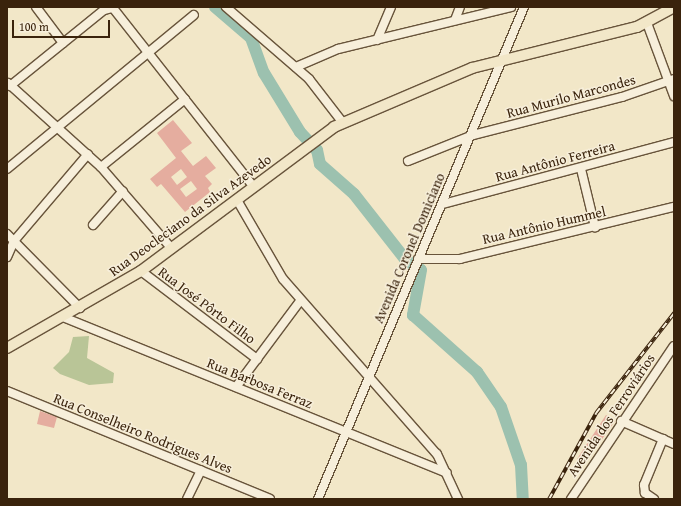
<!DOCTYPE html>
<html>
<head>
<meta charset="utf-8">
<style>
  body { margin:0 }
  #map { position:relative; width:681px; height:506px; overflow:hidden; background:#f2e7c8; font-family:"Gentium Book Plus",serif }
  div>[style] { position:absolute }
  .green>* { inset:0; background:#b9c597 }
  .river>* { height:12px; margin:-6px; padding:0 6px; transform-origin:6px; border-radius:6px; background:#9cc1af }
  .building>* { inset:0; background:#e5ad9f }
  .roads { filter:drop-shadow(1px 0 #68543b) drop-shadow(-1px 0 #68543b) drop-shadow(0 1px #68543b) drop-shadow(0 -1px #68543b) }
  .minor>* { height:8px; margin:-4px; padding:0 4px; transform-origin:4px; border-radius:4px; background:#f7efdb }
  .major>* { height:10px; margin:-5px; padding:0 5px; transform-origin:5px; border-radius:5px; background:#f2e7c8 }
  .rail>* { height:3.5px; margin-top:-1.75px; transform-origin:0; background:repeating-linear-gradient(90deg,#f7efdb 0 6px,#3a230c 0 12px); box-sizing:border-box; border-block:1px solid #3a230c }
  span { translate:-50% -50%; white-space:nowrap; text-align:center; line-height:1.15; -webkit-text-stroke:3px #f7efdb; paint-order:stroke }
  .street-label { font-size:14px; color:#3a230c }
  .frame { position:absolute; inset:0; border:8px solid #3a230c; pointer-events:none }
  .scale { position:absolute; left:12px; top:20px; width:98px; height:18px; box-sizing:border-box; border:2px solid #3a230c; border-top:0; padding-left:5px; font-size:12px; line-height:14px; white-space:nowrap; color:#3a230c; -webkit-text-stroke:3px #f7efdb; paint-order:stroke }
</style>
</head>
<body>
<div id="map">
  <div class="green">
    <div style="clip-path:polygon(89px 336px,87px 358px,114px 373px,113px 383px,89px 385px,60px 374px,53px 368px,69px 352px,73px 337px)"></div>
  </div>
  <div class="river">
    <div style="left:215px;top:7px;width:48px;rotate:40.7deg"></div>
    <div style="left:251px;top:38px;width:37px;rotate:70deg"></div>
    <div style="left:264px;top:73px;width:69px;rotate:58.6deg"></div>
    <div style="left:300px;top:132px;width:25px;rotate:47deg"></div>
    <div style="left:317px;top:150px;width:14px;rotate:78deg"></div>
    <div style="left:320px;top:164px;width:45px;rotate:41.4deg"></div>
    <div style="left:354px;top:194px;width:83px;rotate:51.9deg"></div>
    <div style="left:405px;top:259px;width:19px;rotate:35deg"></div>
    <div style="left:421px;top:270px;width:46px;rotate:100.1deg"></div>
    <div style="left:413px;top:315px;width:86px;rotate:41.7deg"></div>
    <div style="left:477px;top:372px;width:42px;rotate:55.6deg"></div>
    <div style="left:501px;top:407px;width:61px;rotate:71deg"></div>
    <div style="left:521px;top:465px;width:34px;rotate:87deg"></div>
  </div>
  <div class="building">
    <div style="clip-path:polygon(evenodd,173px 120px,192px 143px,181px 151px,193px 166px,206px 156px,216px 168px,205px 176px,212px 184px,208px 188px,210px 192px,185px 212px,161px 184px,157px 187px,150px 179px,176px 158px,157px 133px,173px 120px,181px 169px,187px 177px,177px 185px,171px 177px,181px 169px,173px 120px,191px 181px,197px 189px,186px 197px,180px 189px,191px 181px)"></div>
    <div style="clip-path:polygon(40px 411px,57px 417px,54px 428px,37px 424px)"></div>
    <div style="clip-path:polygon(606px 415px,615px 421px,585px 463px,577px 459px)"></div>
  </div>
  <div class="roads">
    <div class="minor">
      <div style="left:36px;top:7px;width:45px;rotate:53.1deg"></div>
      <div style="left:226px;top:7px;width:110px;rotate:40.9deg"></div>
      <div style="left:309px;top:79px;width:56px;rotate:52.3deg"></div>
      <div style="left:455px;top:20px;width:14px;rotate:-69deg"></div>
      <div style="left:647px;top:23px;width:78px;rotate:69.7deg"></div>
      <div style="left:377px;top:40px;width:36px;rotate:-67deg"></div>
      <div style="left:296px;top:67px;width:46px;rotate:-23.2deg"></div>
      <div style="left:338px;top:49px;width:178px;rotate:-13.6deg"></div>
      <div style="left:8px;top:83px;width:125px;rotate:42.1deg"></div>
      <div style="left:101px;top:167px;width:108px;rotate:49.1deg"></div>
      <div style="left:10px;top:86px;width:121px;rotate:-39deg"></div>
      <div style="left:104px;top:10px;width:9px;rotate:-13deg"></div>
      <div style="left:113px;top:8px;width:228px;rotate:51.8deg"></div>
      <div style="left:408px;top:161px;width:70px;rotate:-21.8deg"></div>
      <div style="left:473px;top:135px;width:154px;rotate:-14.3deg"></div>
      <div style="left:622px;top:97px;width:55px;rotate:-19.1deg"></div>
      <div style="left:101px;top:167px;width:108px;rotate:-39deg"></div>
      <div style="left:7px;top:169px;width:242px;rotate:-39.5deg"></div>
      <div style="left:581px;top:169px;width:60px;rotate:76.4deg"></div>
      <div style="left:237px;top:200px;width:91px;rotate:59.8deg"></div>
      <div style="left:283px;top:279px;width:233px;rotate:48.7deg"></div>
      <div style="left:437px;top:454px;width:50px;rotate:65deg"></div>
      <div style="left:443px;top:204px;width:239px;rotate:-15deg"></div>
      <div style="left:93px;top:225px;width:45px;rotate:-48.6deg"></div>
      <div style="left:7px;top:234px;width:104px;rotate:45.4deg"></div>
      <div style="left:7px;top:257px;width:17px;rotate:-66deg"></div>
      <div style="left:14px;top:241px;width:114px;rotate:-49.6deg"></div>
      <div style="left:418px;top:259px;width:42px"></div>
      <div style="left:460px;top:259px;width:220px;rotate:-13.7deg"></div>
      <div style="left:141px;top:271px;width:146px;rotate:37.2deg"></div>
      <div style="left:63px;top:317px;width:414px;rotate:22.1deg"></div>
      <div style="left:236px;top:387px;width:107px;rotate:-53.3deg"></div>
      <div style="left:7px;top:391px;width:284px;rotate:22.3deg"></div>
      <div style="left:621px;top:421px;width:58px;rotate:23.5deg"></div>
      <div style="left:187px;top:499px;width:32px;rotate:-64deg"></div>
      <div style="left:318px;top:499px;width:533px;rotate:-67.28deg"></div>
      <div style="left:571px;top:499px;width:184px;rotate:-56.1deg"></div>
      <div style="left:654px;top:499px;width:11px;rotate:-146deg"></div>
      <div style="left:645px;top:493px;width:8px;rotate:-97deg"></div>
      <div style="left:644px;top:485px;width:50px;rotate:-67.6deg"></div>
    </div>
    <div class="major">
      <div style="left:7px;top:348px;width:155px;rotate:-29.9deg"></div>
      <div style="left:141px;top:271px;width:241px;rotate:-36.7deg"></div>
      <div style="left:334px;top:127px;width:150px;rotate:-23.1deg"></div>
      <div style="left:472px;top:68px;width:170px;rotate:-14deg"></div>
      <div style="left:637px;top:27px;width:42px;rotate:-28.4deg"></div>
    </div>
  </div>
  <div class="rail">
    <div style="left:549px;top:499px;width:98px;rotate:-61.3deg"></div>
    <div style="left:596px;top:413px;width:127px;rotate:-52deg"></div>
  </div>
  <div class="street-label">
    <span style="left:571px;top:96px;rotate:-15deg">Rua Murilo Marcondes</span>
    <span style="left:555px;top:161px;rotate:-15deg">Rua Antônio Ferreira</span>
    <span style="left:190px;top:215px;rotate:-36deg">Rua Deocleciano da Silva Azevedo</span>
    <span style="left:544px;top:225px;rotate:-13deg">Rua Antônio Hummel</span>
    <span style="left:409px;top:248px;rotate:-67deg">Avenida Coronel Domiciano</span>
    <span style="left:207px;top:305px;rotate:37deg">Rua José Pôrto Filho</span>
    <span style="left:260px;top:383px;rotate:22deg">Rua Barbosa Ferraz</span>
    <span style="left:611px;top:415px;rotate:-56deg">Avenida dos Ferroviários</span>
    <span style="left:143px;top:433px;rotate:22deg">Rua Conselheiro Rodrigues Alves</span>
  </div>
  <div class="frame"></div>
  <div class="scale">100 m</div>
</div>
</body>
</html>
